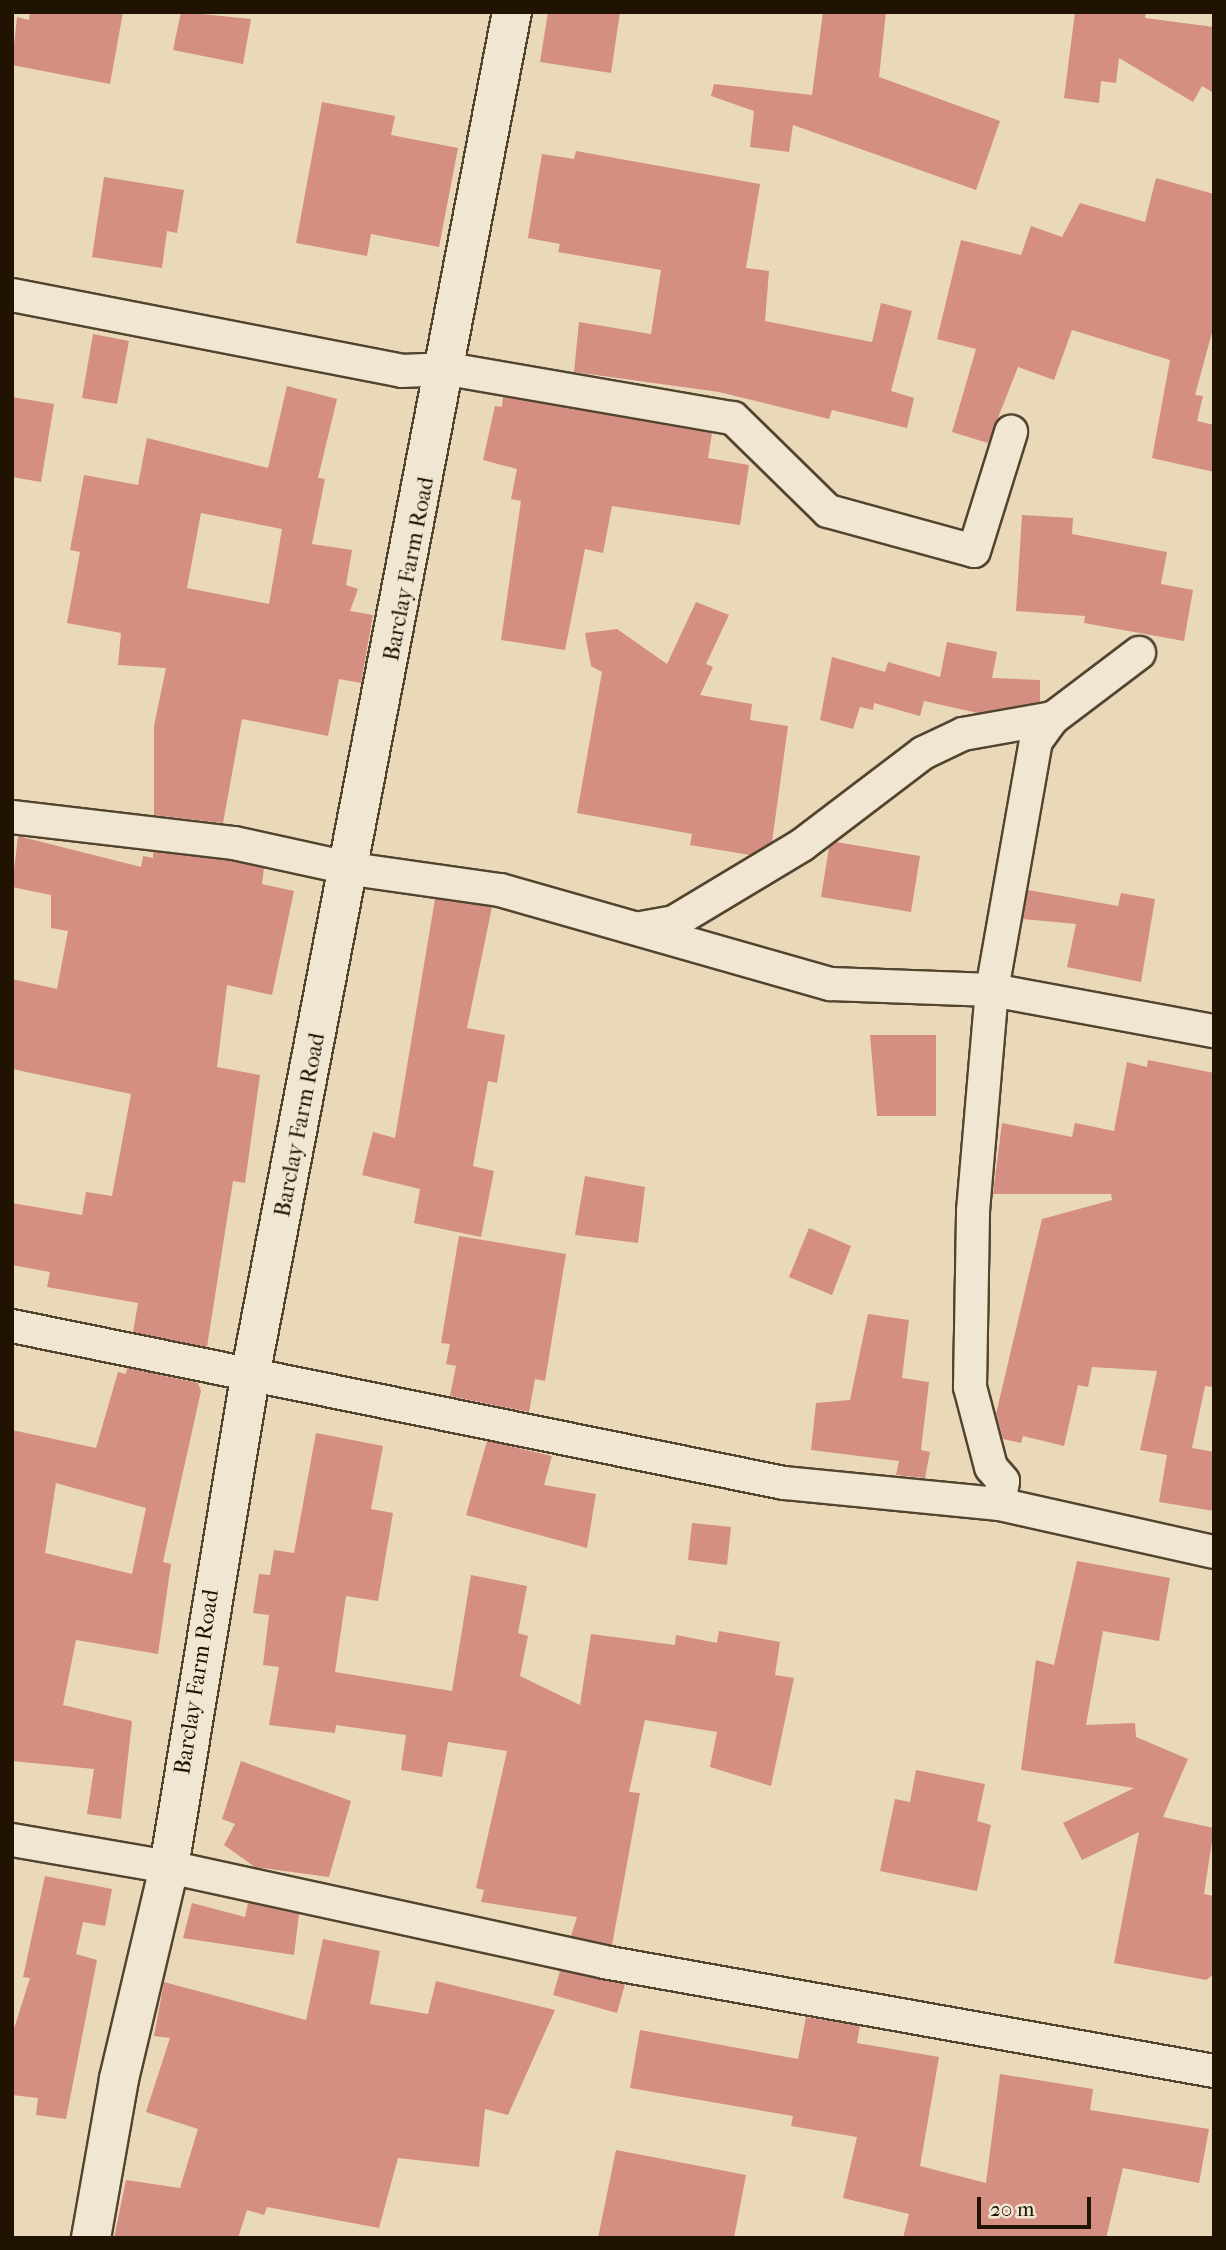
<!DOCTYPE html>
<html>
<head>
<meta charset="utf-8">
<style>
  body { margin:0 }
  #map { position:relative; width:1226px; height:2250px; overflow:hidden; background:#e9d9b9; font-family:"IM FELL French Canon",serif }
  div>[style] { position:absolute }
  .building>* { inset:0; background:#d48e82 }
  .roads { filter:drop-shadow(2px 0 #534430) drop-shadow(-2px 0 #534430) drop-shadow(0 2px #534430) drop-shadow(0 -2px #534430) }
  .minor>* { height:32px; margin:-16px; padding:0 16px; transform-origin:16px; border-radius:16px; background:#f1e6d2 }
  .tertiary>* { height:38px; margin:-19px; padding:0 19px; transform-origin:19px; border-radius:19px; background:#f1e6d2 }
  span { translate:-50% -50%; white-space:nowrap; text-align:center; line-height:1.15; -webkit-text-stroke:6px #f1e6d2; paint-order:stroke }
  .street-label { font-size:23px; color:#211302 }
  .frame { position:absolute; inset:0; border:14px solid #211302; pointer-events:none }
  .scale { position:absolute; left:977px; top:2197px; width:114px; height:32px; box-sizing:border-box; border:4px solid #211302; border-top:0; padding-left:9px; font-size:21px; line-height:24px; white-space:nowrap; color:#211302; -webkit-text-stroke:5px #f1e6d2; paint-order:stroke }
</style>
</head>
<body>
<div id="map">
  <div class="building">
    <div style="clip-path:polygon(30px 12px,123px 12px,110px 84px,12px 65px,17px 17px,29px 20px)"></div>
    <div style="clip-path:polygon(181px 12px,251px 19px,243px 64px,173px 50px)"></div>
    <div style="clip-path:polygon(548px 12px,620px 12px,611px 73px,540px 62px)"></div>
    <div style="clip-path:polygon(823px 12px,886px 12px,879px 77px,1000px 121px,976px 190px,793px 125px,789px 152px,750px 147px,754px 111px,711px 96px,714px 84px,812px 95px)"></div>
    <div style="clip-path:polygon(1075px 12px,1146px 12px,1145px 18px,1214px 27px,1214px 93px,1202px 86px,1193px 102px,1119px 58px,1116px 83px,1101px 81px,1099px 103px,1064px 98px)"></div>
    <div style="clip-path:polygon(322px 102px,395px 116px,391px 135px,458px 148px,439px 247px,371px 234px,367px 256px,296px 243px)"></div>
    <div style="clip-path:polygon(576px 151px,760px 184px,746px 268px,769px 271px,765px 321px,872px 342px,881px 303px,912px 311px,891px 391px,914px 398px,907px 428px,832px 410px,829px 419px,719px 392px,574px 372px,579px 322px,651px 334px,661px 270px,558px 252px,560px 244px,528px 238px,542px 154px,574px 159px)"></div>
    <div style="clip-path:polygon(104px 177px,184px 190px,177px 233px,167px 231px,162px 268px,92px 257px)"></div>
    <div style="clip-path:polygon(1156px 178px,1214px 194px,1214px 325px,1195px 395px,1203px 396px,1197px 421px,1214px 425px,1214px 472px,1152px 458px,1170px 360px,1072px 330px,1054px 380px,1018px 367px,988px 443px,952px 432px,976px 349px,937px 339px,961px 240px,1021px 255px,1031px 226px,1062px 237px,1080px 203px,1145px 222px)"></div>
    <div style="clip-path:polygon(93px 334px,129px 341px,117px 404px,82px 398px)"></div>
    <div style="clip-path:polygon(evenodd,287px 386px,337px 399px,318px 478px,325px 479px,312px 544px,352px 550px,346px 585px,358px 589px,350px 611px,373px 615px,361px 683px,339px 679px,328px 736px,242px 719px,223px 823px,154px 815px,154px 726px,166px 668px,118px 665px,121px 633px,67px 623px,80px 552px,70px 550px,84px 475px,138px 485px,147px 438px,268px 468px,287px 386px,201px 513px,282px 529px,269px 604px,187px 588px,201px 513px)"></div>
    <div style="clip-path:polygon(12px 397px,54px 404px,41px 482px,12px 477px)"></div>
    <div style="clip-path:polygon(503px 397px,712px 433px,708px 458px,749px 465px,740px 525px,612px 506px,603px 553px,585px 549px,565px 650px,501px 640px,521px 501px,511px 499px,517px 469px,483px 460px,495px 406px,502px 407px)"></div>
    <div style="clip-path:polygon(1022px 515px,1073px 518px,1072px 534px,1167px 552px,1161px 584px,1193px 590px,1184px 641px,1084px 623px,1085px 616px,1016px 611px)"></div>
    <div style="clip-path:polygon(696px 602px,729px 615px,706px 664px,713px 667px,700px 695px,752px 704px,750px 720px,788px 726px,772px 842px,750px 855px,690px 845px,692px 834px,577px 813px,602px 672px,591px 666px,585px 633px,617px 629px,667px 664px)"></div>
    <div style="clip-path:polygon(947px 642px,997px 652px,992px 678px,1040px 680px,1040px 702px,978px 713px,924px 701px,920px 716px,874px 703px,873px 710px,860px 707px,853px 729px,820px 720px,832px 657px,885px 672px,888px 662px,940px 677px)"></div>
    <div style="clip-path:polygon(18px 836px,141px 867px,143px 856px,153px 858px,153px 852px,231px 861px,264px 868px,262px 884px,294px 891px,272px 995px,227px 985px,217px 1067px,260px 1075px,245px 1183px,233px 1181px,207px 1347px,133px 1332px,138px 1303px,47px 1287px,50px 1272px,12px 1265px,12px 1203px,82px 1215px,86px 1192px,112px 1196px,131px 1094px,12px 1069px,12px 979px,57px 989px,68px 931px,51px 928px,51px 895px,12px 887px)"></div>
    <div style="clip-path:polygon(836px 842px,920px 856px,911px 912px,821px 897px,829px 848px)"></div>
    <div style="clip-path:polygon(1028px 890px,1118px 906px,1121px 893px,1155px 899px,1141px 982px,1067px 967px,1076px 924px,1023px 919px)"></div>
    <div style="clip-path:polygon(435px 899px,492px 907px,467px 1028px,505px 1035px,497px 1083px,488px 1081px,473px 1166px,494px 1171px,481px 1237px,414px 1223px,420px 1189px,362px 1175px,373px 1132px,395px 1138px)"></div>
    <div style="clip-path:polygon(870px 1035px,936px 1035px,936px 1116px,877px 1116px)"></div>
    <div style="clip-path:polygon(1148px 1060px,1214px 1073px,1214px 1387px,1205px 1386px,1192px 1448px,1214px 1452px,1214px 1511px,1159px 1502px,1167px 1455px,1140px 1450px,1157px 1371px,1092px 1367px,1088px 1387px,1078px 1385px,1064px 1446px,1023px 1436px,1021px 1443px,1003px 1439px,996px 1414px,1042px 1219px,1112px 1200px,1111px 1194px,993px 1194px,1002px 1123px,1072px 1137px,1075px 1123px,1114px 1131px,1127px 1062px,1147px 1067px)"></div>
    <div style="clip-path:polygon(585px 1176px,645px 1187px,638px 1243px,575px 1235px)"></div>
    <div style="clip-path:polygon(809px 1228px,851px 1246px,832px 1295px,789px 1277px)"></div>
    <div style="clip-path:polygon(459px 1236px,566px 1254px,545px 1381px,535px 1379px,529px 1412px,450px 1396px,456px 1366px,446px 1364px,450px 1344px,441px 1343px)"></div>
    <div style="clip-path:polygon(868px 1314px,909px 1320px,902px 1378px,929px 1382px,921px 1450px,930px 1452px,925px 1478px,896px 1475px,899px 1461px,811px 1450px,816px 1403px,850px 1400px)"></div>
    <div style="clip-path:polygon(evenodd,127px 1368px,198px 1383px,201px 1391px,163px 1562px,171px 1564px,158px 1654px,76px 1640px,63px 1705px,132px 1721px,121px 1819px,87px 1814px,94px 1769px,12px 1761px,12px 1430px,96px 1448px,118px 1372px,126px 1374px,127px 1368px,56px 1483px,146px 1508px,132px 1574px,45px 1553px,56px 1483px)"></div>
    <div style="clip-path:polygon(316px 1433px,383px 1446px,371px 1509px,393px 1513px,378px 1601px,346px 1596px,335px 1672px,452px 1691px,471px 1575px,527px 1586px,518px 1633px,528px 1636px,520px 1676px,580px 1705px,591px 1634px,675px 1645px,676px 1635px,717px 1643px,719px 1631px,780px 1642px,775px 1675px,794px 1678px,771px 1786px,710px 1767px,717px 1732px,645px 1720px,629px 1792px,640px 1793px,612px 1945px,571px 1936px,577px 1917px,481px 1902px,484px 1890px,476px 1888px,507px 1751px,448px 1742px,442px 1777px,401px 1770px,406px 1735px,336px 1725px,335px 1733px,269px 1725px,279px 1667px,263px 1665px,269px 1615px,253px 1613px,259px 1574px,270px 1575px,274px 1550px,294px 1553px)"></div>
    <div style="clip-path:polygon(487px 1441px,552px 1456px,544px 1485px,596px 1494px,587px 1548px,466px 1515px)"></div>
    <div style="clip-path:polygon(692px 1523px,731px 1527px,727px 1565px,688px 1560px)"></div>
    <div style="clip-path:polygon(1077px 1561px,1170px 1578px,1159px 1641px,1103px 1631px,1086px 1725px,1135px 1723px,1136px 1737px,1188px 1759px,1163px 1817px,1214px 1828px,1204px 1894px,1214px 1896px,1214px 1974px,1206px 1980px,1114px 1963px,1139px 1832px,1082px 1860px,1063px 1823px,1134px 1788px,1021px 1770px,1036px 1660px,1054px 1665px)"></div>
    <div style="clip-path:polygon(241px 1761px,351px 1801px,329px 1877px,255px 1867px,224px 1845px,235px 1824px,222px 1819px)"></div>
    <div style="clip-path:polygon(916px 1770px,985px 1784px,977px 1821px,991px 1825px,977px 1891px,880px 1871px,895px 1799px,910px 1802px)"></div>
    <div style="clip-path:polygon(45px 1876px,112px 1889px,105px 1926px,83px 1922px,76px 1954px,97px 1960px,66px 2119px,36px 2115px,38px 2098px,12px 2095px,12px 2035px,30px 1978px,23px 1977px)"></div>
    <div style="clip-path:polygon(192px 1903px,245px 1917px,248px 1903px,299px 1914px,294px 1955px,183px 1938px)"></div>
    <div style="clip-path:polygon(323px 1939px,380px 1951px,370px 2004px,428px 2014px,436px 1981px,555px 2010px,508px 2115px,485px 2109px,479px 2167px,398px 2158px,379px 2228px,267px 2207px,264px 2215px,247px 2210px,238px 2238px,114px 2238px,126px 2180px,180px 2188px,198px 2129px,146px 2112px,170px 2038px,154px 2036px,164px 1982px,306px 2020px)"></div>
    <div style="clip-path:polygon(560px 1971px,625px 1984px,617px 2013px,553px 1995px)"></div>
    <div style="clip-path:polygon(806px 2017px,860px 2026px,857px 2043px,939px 2057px,920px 2166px,986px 2183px,1000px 2074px,1093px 2089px,1090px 2110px,1209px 2129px,1199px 2183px,1123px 2168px,1106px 2238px,903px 2238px,909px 2214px,843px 2198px,857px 2137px,791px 2126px,793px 2116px,630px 2088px,640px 2030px,798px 2059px)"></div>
    <div style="clip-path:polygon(616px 2150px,746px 2175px,734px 2238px,598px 2238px)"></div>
  </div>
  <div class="roads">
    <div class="minor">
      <div style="left:12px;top:295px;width:397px;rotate:11deg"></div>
      <div style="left:402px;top:371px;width:46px;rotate:-2.5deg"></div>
      <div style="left:448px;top:369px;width:289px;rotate:9.8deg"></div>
      <div style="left:733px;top:418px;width:133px;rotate:44.4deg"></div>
      <div style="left:828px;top:511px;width:151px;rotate:15.3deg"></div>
      <div style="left:974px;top:551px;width:125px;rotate:-72.7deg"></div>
      <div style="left:12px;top:817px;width:224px;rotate:6.7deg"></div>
      <div style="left:234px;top:843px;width:121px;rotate:12.4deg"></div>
      <div style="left:352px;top:869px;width:149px;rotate:8.1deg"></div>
      <div style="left:500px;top:890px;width:344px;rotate:15.9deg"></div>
      <div style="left:831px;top:984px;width:161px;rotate:2.1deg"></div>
      <div style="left:992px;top:990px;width:226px;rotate:10.5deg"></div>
      <div style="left:641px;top:928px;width:34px;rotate:-10deg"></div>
      <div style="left:674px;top:922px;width:149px;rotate:-31deg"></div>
      <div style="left:802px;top:845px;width:152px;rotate:-37.2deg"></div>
      <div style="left:923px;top:753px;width:44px;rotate:-25.4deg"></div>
      <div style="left:963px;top:734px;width:91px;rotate:-10.1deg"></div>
      <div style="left:12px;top:1326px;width:788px;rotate:11.5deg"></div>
      <div style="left:784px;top:1483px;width:216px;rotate:5.6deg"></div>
      <div style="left:999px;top:1504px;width:220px;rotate:12.6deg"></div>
      <div style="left:999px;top:1504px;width:23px;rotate:-80deg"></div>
      <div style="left:1003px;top:1481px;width:18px;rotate:-131deg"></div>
      <div style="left:991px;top:1467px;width:83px;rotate:-104.7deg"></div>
      <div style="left:970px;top:1387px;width:176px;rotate:-89deg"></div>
      <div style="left:973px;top:1211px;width:222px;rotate:-85.1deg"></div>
      <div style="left:992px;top:990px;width:253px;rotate:-80deg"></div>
      <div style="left:1036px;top:741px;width:29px;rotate:-54deg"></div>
      <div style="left:1053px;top:718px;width:108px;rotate:-37.1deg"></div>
      <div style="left:12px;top:1840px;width:159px;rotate:9.8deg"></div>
      <div style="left:169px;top:1867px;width:445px;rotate:12.3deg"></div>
      <div style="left:604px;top:1962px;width:620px;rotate:10.13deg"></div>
    </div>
    <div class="tertiary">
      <div style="left:91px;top:2238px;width:161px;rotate:-80deg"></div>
      <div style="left:119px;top:2079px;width:218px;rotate:-76.7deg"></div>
      <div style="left:169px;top:1867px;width:503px;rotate:-80.61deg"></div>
      <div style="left:251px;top:1371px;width:1384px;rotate:-79.13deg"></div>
    </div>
  </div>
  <div class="street-label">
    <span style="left:409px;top:569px;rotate:-79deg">Barclay Farm Road</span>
    <span style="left:300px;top:1125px;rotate:-79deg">Barclay Farm Road</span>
    <span style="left:197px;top:1682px;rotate:-81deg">Barclay Farm Road</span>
  </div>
  <div class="frame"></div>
  <div class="scale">20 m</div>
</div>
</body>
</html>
